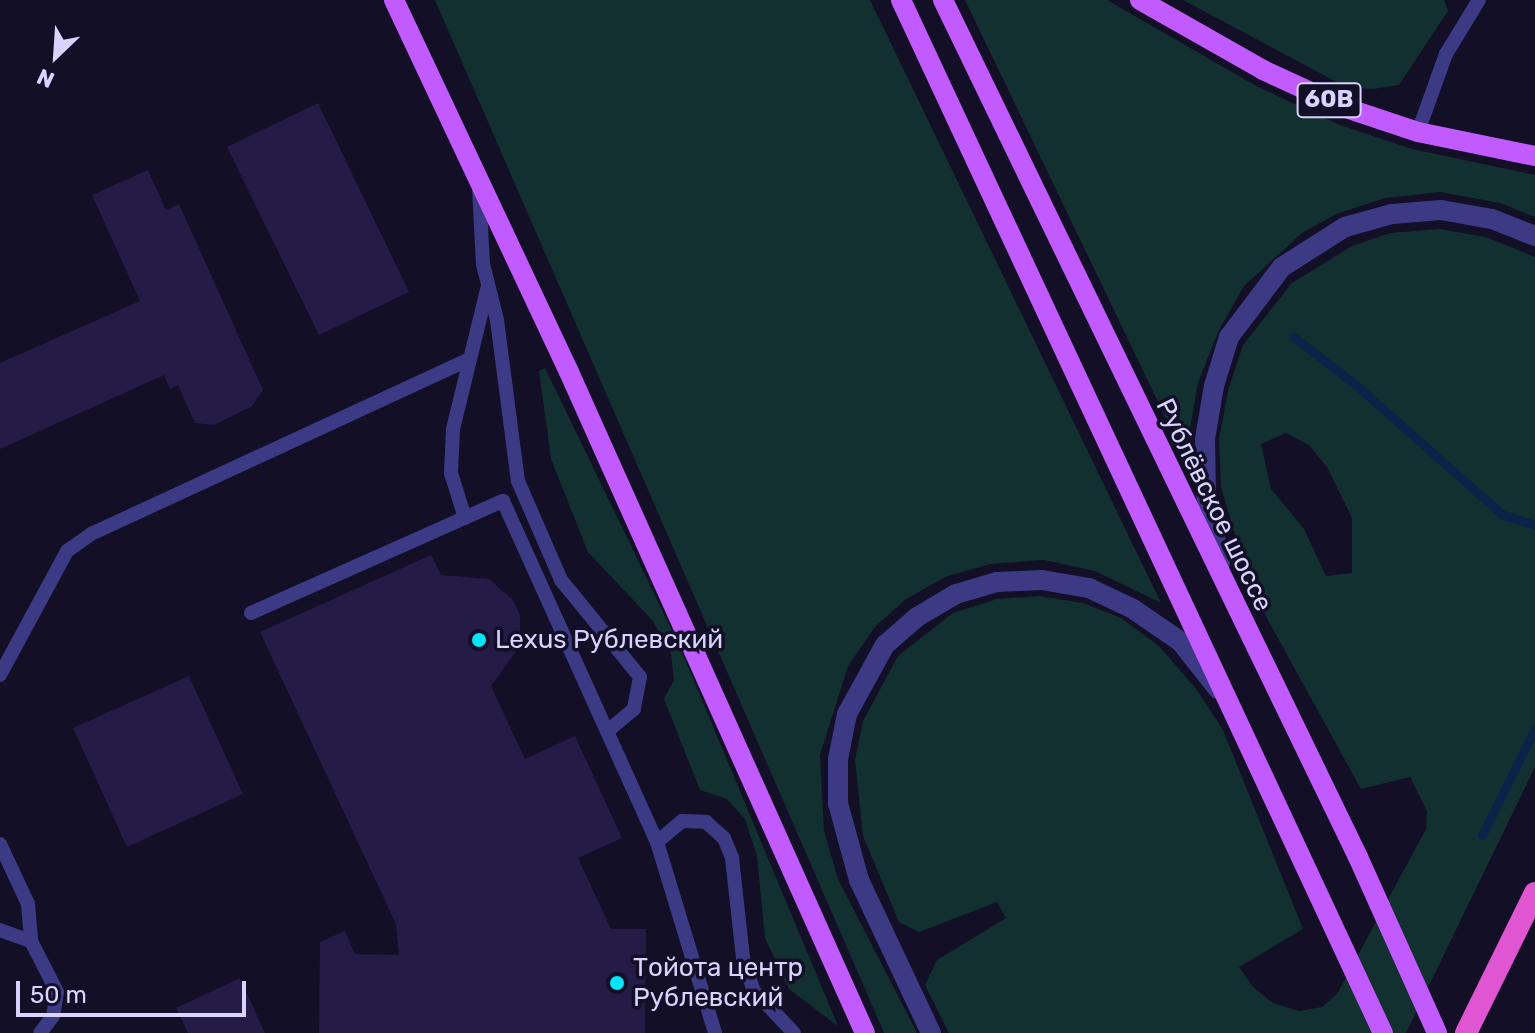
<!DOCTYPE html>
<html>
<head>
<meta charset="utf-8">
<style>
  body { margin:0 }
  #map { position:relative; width:1535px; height:1033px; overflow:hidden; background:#130f26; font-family:Rubik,sans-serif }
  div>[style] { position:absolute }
  .green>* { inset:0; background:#12302f }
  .stream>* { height:9px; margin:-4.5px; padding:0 4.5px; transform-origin:4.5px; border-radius:4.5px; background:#0c2248 }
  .building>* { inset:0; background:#241b47 }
  .service>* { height:14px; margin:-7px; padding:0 7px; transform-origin:7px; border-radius:7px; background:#3d3a85 }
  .tertiary>* { height:20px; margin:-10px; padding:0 10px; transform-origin:10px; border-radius:10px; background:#3d3a85 }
  .primary>* { height:20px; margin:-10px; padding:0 10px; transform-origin:10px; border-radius:10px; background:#c25bff }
  .trunk>* { height:22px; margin:-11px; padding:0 11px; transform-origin:11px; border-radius:11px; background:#e055d1 }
  .dots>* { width:22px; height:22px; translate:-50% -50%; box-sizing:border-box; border:4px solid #130f26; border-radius:50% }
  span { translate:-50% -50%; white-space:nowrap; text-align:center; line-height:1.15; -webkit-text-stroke:7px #130f26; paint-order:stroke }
  .shield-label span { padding:2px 6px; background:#130f26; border:2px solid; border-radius:6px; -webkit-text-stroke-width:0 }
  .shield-label { font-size:24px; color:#d9d4ff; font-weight:700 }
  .street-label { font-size:26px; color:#d9d4ff }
  .poi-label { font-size:26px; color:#d9d4ff }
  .left { translate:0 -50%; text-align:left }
  .north { position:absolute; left:16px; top:16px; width:80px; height:80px; -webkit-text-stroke:6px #130f26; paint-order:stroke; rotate:205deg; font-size:22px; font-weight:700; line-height:32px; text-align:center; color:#d9d4ff }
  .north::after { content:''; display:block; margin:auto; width:28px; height:36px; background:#d9d4ff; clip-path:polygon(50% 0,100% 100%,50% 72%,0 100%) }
  .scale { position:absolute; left:16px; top:981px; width:230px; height:36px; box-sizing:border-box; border:4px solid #d9d4ff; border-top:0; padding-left:10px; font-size:24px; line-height:28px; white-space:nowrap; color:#d9d4ff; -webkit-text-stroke:6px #130f26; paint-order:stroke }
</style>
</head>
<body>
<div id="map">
  <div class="green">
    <div style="clip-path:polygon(435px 0,870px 0,1161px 603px,1095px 571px,1044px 560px,990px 564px,945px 577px,905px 600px,875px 627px,848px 666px,820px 755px,824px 831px,838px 879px,917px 1033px,884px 1033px,882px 1028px)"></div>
    <div style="clip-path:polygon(965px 0,1107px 0,1258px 87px,1340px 125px,1412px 149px,1535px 175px,1535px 217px,1500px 203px,1440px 192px,1385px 198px,1336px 214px,1302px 233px,1244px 286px,1218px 332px,1198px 383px,1185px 458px)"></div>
    <div style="clip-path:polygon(1183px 0,1444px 0,1448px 11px,1399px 85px,1373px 89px,1346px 87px)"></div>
    <div style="clip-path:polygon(evenodd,1439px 229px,1486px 237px,1535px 257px,1535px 767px,1406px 1033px,949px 1033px,925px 985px,937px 960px,1006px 918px,997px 902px,919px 932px,899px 922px,863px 836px,855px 760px,863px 721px,898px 656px,953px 613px,997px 599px,1039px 596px,1083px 603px,1121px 618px,1159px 646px,1197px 690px,1223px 730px,1303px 929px,1239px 967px,1253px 987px,1273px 1003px,1299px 1011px,1322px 1007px,1337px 994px,1426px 829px,1427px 811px,1410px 777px,1361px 789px,1252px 591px,1221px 487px,1219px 440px,1228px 390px,1243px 345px,1292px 283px,1352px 246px,1390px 233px,1439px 229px,1286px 433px,1309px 445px,1327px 467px,1352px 518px,1352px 573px,1326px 576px,1304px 529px,1271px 489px,1261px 444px,1286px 433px)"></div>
    <div style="clip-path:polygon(545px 368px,679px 645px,838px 1026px,789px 989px,765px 938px,757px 856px,745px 819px,727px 799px,700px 790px,664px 699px,674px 680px,671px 654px,653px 621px,588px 552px,551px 459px,539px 371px)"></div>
  </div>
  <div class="stream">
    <div style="left:1294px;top:337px;width:78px;rotate:37.7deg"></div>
    <div style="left:1356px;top:385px;width:196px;rotate:41.5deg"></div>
    <div style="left:1503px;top:515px;width:34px;rotate:17deg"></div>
    <div style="left:1482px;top:835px;width:119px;rotate:-63.6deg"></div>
  </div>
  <div class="building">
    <div style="clip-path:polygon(318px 103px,409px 292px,319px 335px,227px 147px)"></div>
    <div style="clip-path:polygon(148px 170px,166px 210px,179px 204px,263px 390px,252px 406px,214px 425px,195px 423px,178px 385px,170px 389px,164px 375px,0 449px,0 363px,140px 301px,92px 195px)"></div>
    <div style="clip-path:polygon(431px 555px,441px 575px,489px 579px,513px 600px,520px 615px,520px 646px,491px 686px,525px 759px,575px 736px,622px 838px,578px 858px,611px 929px,646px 929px,645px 1033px,319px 1033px,320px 942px,345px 931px,355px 954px,399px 955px,396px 924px,260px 632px)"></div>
    <div style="clip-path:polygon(189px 676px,243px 794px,127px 847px,73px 728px)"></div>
    <div style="clip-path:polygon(240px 978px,265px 1033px,188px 1033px,176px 1008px)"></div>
  </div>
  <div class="service">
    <div style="left:1418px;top:132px;width:83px;rotate:-70.3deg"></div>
    <div style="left:1446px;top:54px;width:63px;rotate:-58.6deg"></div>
    <div style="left:479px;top:188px;width:76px;rotate:87deg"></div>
    <div style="left:483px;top:264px;width:58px;rotate:76deg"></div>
    <div style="left:497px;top:320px;width:162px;rotate:82.6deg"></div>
    <div style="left:518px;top:481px;width:108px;rotate:66.5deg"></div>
    <div style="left:561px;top:580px;width:125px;rotate:50.8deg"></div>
    <div style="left:640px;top:677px;width:33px;rotate:101deg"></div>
    <div style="left:634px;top:709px;width:33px;rotate:140deg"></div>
    <div style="left:465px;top:518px;width:47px;rotate:-107.3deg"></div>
    <div style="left:451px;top:473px;width:44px;rotate:-87.4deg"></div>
    <div style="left:453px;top:429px;width:144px;rotate:-76.3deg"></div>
    <div style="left:251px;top:613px;width:276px;rotate:-24deg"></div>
    <div style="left:503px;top:501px;width:374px;rotate:65.7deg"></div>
    <div style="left:657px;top:842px;width:200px;rotate:73.1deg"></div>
    <div style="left:0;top:675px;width:141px;rotate:-61.6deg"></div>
    <div style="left:67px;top:551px;width:29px;rotate:-35deg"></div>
    <div style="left:91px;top:534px;width:414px;rotate:-24.8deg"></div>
    <div style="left:657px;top:842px;width:33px;rotate:-40deg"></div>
    <div style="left:682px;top:821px;width:24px;rotate:2deg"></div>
    <div style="left:706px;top:822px;width:24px;rotate:42deg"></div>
    <div style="left:724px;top:838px;width:22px;rotate:68deg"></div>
    <div style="left:732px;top:858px;width:101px;rotate:83.7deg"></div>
    <div style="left:743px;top:958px;width:35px;rotate:72deg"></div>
    <div style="left:754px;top:991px;width:58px;rotate:46.4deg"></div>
    <div style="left:0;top:844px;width:66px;rotate:65deg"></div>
    <div style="left:28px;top:904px;width:37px;rotate:85deg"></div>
    <div style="left:31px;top:941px;width:57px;rotate:63deg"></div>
    <div style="left:57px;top:992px;width:24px;rotate:99deg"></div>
    <div style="left:53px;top:1016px;width:21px;rotate:127deg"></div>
    <div style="left:0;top:930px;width:33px;rotate:20deg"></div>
  </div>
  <div class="tertiary">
    <div style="left:1220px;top:563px;width:70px;rotate:-101.5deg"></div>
    <div style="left:1206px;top:494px;width:55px;rotate:-91deg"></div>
    <div style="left:1205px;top:439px;width:54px;rotate:-80.4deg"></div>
    <div style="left:1214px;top:386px;width:51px;rotate:-73deg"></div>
    <div style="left:1229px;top:337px;width:88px;rotate:-52.9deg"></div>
    <div style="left:1282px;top:267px;width:75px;rotate:-32.4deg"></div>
    <div style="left:1345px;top:227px;width:49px;rotate:-15.5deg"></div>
    <div style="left:1392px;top:214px;width:49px;rotate:-4.7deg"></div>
    <div style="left:1441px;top:210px;width:52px;rotate:10deg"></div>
    <div style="left:1492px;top:219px;width:46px;rotate:21.6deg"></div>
    <div style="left:931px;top:1033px;width:169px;rotate:-115.2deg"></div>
    <div style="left:859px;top:880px;width:80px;rotate:-105.3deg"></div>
    <div style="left:838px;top:803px;width:44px;rotate:-90deg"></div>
    <div style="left:838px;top:759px;width:46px;rotate:-78.7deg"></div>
    <div style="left:847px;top:714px;width:79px;rotate:-61.2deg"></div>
    <div style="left:885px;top:645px;width:43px;rotate:-41.2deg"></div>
    <div style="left:917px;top:617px;width:45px;rotate:-30.5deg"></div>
    <div style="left:956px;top:594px;width:43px;rotate:-16.3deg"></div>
    <div style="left:997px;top:582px;width:45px;rotate:-2.5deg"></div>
    <div style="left:1042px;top:580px;width:48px;rotate:9.7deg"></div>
    <div style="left:1089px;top:588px;width:49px;rotate:25.5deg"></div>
    <div style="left:1133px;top:609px;width:58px;rotate:34.5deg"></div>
    <div style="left:1181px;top:642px;width:60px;rotate:51.8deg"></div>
  </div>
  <div class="primary">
    <div style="left:394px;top:0;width:411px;rotate:64.8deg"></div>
    <div style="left:569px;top:372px;width:724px;rotate:65.88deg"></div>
    <div style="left:901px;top:0;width:1140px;rotate:64.99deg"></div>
    <div style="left:943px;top:0;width:952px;rotate:64.16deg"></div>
    <div style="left:1358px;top:857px;width:193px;rotate:65.8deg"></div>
    <div style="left:1140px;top:0;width:142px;rotate:29.6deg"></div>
    <div style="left:1263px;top:70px;width:88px;rotate:24.8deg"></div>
    <div style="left:1343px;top:107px;width:79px;rotate:18.4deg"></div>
    <div style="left:1418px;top:132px;width:119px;rotate:11.6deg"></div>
  </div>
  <div class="trunk">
    <div style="left:1466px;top:1033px;width:156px;rotate:-63.8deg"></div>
  </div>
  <div class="dots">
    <div style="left:479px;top:640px;background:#00e5ff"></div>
    <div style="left:617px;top:983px;background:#00e5ff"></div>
  </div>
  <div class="shield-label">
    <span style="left:1329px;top:100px">60B</span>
  </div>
  <div class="street-label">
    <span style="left:1214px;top:505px;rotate:64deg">Рублёвское шоссе</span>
  </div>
  <div class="poi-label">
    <span class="left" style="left:495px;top:640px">Lexus Рублевский</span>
    <span class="left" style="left:633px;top:983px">Тойота центр<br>Рублевский</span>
  </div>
  <div class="north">N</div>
  <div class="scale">50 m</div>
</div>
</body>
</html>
